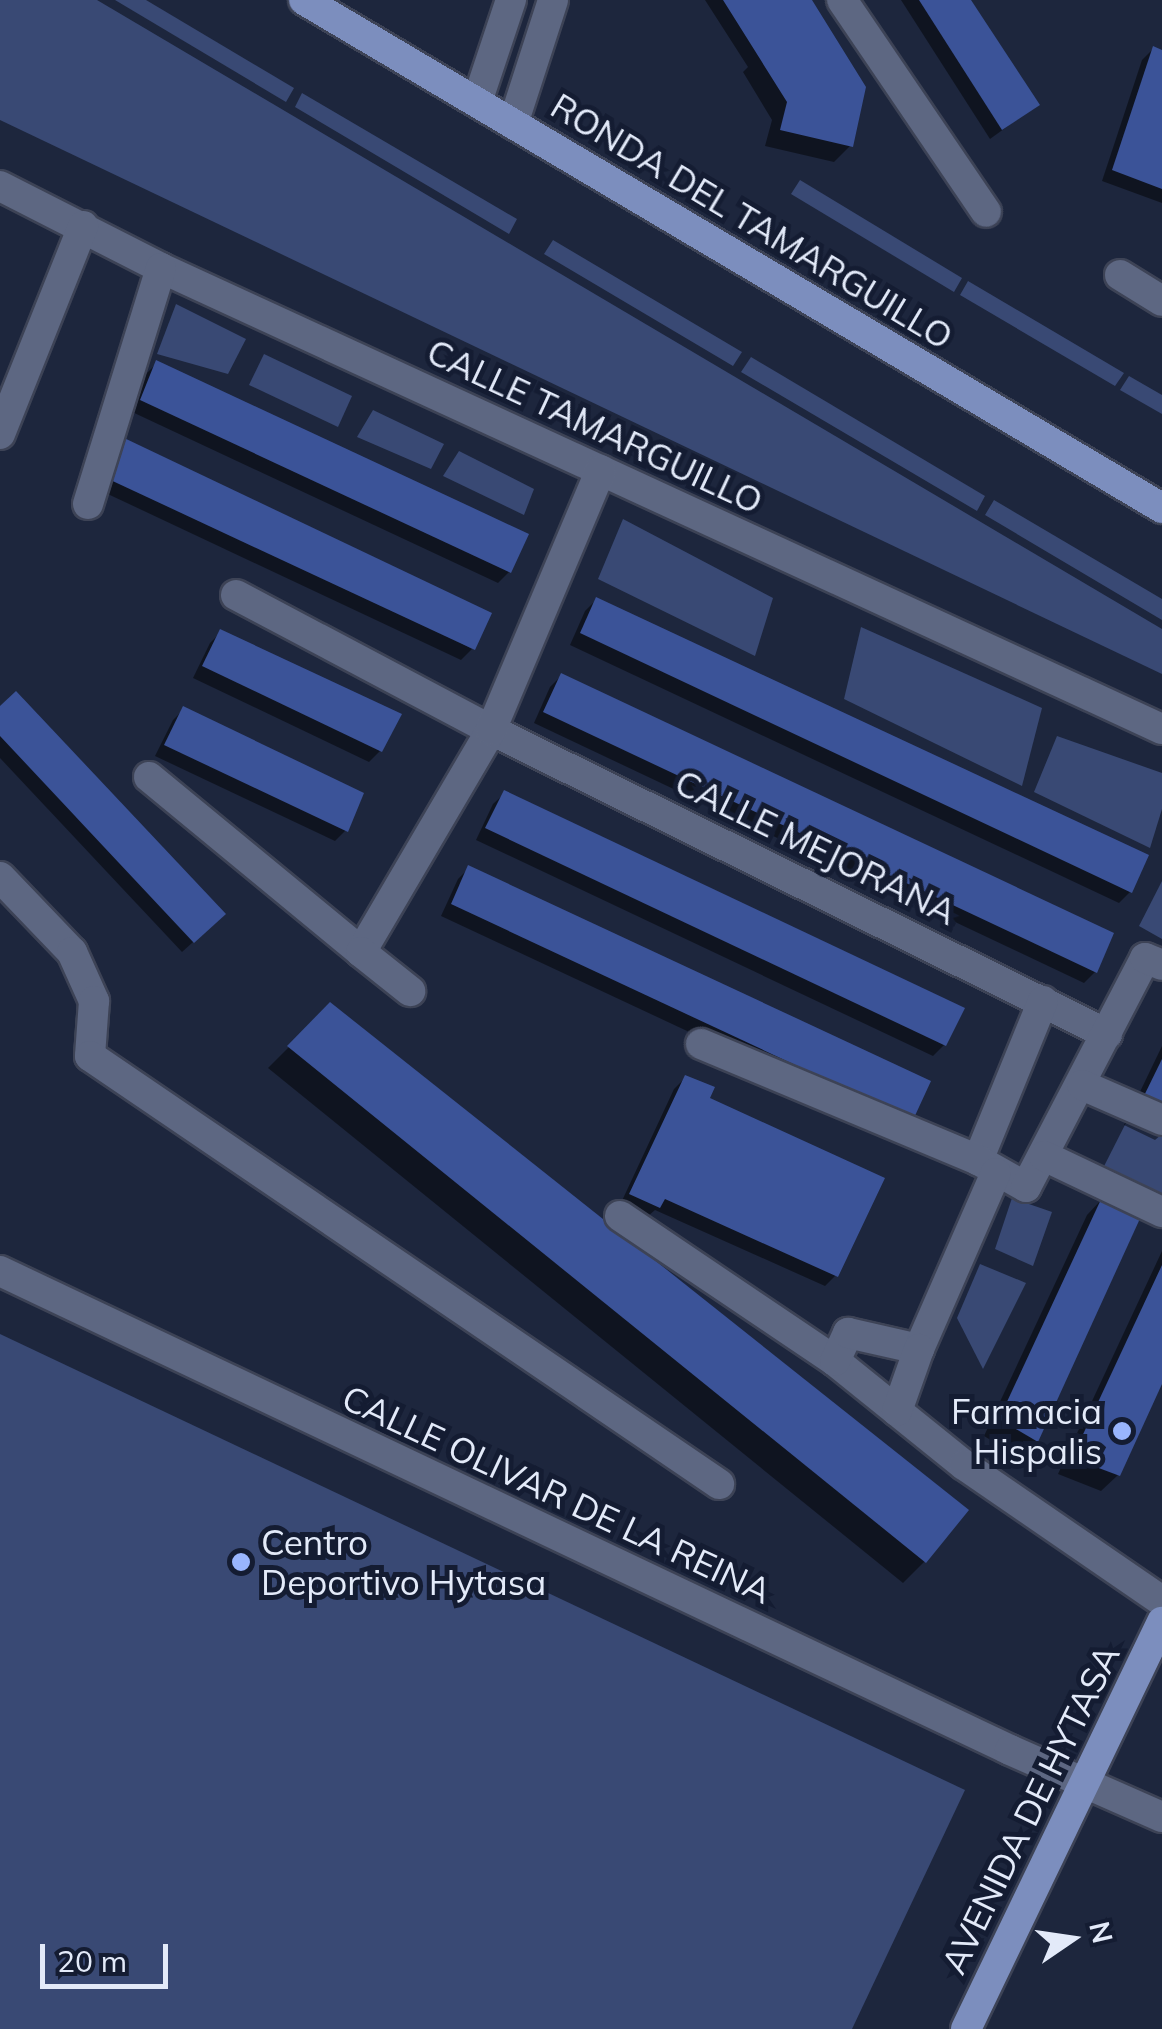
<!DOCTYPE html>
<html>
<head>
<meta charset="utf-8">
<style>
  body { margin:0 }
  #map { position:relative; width:1162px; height:2029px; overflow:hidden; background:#1d263d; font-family:Mulish,sans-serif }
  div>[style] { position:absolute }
  .green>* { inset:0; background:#394974 }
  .shadow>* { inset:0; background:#0007 }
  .building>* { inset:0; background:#3b5398 }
  .roads { filter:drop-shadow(2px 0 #3d4356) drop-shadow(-2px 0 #3d4356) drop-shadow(0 2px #3d4356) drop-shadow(0 -2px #3d4356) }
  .street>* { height:30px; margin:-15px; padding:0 15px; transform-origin:15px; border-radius:15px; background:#5d6782 }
  .primary>* { height:30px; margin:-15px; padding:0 15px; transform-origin:15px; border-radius:15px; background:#7c8ebe }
  .dots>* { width:28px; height:28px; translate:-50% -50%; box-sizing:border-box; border:5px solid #141c32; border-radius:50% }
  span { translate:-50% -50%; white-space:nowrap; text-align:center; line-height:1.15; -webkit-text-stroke:10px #141c32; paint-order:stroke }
  .street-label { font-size:35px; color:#e3eaf9 }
  .poi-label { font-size:35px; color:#e3eaf9 }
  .right { translate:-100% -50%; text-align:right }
  .left { translate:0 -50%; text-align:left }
  .north { position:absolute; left:1022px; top:1889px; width:100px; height:100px; -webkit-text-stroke:8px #141c32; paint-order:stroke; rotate:77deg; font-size:28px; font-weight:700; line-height:40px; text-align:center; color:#e3eaf9 }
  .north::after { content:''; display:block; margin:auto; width:35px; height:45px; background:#e3eaf9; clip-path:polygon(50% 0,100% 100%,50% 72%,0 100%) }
  .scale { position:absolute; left:40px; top:1944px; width:128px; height:45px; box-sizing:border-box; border:5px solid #e3eaf9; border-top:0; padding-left:12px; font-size:30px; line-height:35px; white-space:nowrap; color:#e3eaf9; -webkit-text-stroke:8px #141c32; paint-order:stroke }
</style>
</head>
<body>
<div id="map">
  <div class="green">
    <div style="clip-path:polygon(0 0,97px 0,1162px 629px,1162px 674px,0 120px)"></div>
    <div style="clip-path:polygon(115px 0,146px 0,294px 88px,286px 102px)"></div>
    <div style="clip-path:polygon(302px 93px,517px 219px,509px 234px,295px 107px)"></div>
    <div style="clip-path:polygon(800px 180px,962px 278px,954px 292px,791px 194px)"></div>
    <div style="clip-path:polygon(553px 240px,742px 352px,733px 366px,544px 254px)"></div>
    <div style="clip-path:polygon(968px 281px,1124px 373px,1115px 386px,960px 295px)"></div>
    <div style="clip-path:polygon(176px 304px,246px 339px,228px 374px,157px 354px)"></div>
    <div style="clip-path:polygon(264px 354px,352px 396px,338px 427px,249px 385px)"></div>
    <div style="clip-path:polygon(751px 357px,985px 496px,977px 511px,741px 372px)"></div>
    <div style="clip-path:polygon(1129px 376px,1162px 395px,1162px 414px,1120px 390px)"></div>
    <div style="clip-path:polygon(373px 410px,444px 444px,431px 469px,357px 437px)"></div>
    <div style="clip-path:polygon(459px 451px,534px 489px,524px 515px,443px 476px)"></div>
    <div style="clip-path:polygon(994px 500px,1162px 599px,1162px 620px,985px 515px)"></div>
    <div style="clip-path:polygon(623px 519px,773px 598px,755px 656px,598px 579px)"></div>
    <div style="clip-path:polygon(861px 627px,1042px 708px,1022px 786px,844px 699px)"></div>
    <div style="clip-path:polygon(1057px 736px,1162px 773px,1162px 809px,1150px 848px,1034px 792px)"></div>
    <div style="clip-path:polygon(1162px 881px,1162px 939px,1139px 926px)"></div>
    <div style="clip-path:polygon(1131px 1113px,1162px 1129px,1162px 1210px,1097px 1180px)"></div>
    <div style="clip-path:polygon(1012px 1198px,1052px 1212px,1033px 1266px,995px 1249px)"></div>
    <div style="clip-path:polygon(980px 1264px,1026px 1283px,983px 1369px,957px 1318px)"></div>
    <div style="clip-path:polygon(0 1334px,965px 1790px,852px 2029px,0 2029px)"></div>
  </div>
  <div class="shadow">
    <div style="clip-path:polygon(705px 0,809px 0,850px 146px,834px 162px,765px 146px,772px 120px,743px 72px,748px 67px)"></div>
    <div style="clip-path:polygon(901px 0,969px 0,1037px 105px,990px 139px)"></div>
    <div style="clip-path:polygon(1153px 49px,1162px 52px,1162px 203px,1102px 181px,1142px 60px)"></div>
    <div style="clip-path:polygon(157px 363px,509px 572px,498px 583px,130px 411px,146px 374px)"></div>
    <div style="clip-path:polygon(112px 451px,472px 649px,461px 660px,95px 488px)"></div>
    <div style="clip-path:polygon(596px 600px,1130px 892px,1119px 903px,570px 645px,585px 611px)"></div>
    <div style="clip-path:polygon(221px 632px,380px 751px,369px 762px,193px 678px,210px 643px)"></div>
    <div style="clip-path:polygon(561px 676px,1095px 972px,1084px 983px,534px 723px,550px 687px)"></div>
    <div style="clip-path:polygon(0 709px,212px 925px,182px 952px,0 758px)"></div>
    <div style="clip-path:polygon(184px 709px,346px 830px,335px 841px,155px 756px,173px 720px)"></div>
    <div style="clip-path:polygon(505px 793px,944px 1045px,933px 1056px,476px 840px,493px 804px)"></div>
    <div style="clip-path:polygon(469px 868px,911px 1119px,899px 1130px,441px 916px,458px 879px)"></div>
    <div style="clip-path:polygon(330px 1006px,965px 1511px,924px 1562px,903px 1583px,268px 1068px)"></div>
    <div style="clip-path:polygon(1162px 1046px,1162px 1134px,1155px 1140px,1124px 1125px)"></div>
    <div style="clip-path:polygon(685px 1078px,707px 1099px,836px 1275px,825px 1286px,655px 1210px,647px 1217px,620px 1205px,674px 1089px)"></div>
    <div style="clip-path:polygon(1103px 1198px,1139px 1213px,1036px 1441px,1019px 1457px,984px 1436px,1087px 1215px)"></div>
    <div style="clip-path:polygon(1162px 1251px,1162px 1378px,1118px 1475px,1101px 1491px,1058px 1474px)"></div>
  </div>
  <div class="building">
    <div style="clip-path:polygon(723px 0,812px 0,866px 87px,853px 147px,780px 130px,787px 102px)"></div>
    <div style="clip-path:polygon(919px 0,971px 0,1040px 105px,1002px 130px)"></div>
    <div style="clip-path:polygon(1153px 46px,1162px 50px,1162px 189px,1112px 170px)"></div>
    <div style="clip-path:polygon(156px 360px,529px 534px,511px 573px,140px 400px)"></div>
    <div style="clip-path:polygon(122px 437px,492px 613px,475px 650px,104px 477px)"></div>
    <div style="clip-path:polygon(596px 597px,1149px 855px,1132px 893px,580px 633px)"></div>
    <div style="clip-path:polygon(220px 629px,402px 714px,382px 752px,202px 666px)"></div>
    <div style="clip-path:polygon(561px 673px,1114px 933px,1097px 973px,543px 712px)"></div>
    <div style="clip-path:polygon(16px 691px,226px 914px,194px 943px,0 736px,0 706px)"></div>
    <div style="clip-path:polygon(183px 706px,364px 793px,348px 832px,164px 745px)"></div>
    <div style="clip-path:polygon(504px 790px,965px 1008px,946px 1046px,485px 828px)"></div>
    <div style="clip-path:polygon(468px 865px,931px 1081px,913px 1120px,451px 904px)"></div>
    <div style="clip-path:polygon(330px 1002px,969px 1510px,926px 1563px,287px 1046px)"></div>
    <div style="clip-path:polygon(1162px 1059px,1162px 1120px,1138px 1108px)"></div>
    <div style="clip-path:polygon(685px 1075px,715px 1087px,710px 1098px,885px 1178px,838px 1277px,665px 1199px,660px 1208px,629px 1194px)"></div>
    <div style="clip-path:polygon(1103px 1195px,1143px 1212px,1038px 1442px,999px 1419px)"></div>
    <div style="clip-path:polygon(1162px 1265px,1162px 1384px,1120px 1476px,1072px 1458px)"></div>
  </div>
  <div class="roads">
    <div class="street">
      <div style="left:842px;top:0;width:256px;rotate:55.8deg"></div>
      <div style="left:477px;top:102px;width:108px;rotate:-71.6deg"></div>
      <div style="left:513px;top:124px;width:130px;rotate:-72.1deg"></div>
      <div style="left:0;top:186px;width:181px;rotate:27deg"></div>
      <div style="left:161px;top:268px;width:1102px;rotate:24.73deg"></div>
      <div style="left:1120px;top:275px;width:49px;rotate:31.8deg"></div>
      <div style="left:0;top:434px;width:224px;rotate:-68.2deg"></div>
      <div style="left:88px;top:504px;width:247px;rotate:-72.8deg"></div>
      <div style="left:236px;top:595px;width:289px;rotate:27.9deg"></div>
      <div style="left:491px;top:730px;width:687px;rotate:26.27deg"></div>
      <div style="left:149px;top:777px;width:275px;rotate:39.5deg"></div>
      <div style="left:361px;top:952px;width:257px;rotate:-59.6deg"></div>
      <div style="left:491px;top:730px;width:282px;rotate:-67.1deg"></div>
      <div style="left:0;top:877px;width:104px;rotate:46.2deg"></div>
      <div style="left:72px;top:952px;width:54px;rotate:65.8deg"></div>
      <div style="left:94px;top:1001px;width:55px;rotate:94.2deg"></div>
      <div style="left:90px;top:1056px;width:761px;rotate:34.23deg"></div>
      <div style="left:361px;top:952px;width:63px;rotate:38.5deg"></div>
      <div style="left:1043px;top:1001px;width:172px;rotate:112.2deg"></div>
      <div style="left:978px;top:1160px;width:55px;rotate:29.4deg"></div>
      <div style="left:1026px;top:1187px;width:258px;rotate:-62.5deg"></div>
      <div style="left:1145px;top:958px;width:18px;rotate:22deg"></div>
      <div style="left:701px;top:1044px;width:300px;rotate:22.7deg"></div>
      <div style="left:1082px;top:1085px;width:87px;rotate:23.6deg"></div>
      <div style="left:1044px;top:1156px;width:131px;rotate:25.4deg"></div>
      <div style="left:620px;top:1216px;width:259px;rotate:34deg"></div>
      <div style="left:835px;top:1361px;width:166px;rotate:38.9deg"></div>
      <div style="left:964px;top:1465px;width:240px;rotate:34.5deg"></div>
      <div style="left:0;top:1271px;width:1118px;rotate:25.37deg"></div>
      <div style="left:1010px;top:1750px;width:166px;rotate:23.8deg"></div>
      <div style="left:835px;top:1361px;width:31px;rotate:-65deg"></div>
      <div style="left:848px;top:1333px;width:73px;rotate:12.7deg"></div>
      <div style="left:919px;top:1349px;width:192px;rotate:-66.4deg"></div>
      <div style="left:897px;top:1411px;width:66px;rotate:-70.5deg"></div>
    </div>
    <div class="primary">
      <div style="left:304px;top:0;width:997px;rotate:30.63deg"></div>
      <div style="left:966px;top:2029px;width:452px;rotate:-64.3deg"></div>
    </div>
  </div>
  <div class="dots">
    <div style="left:1122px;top:1431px;background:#99b5fd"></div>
    <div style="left:241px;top:1562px;background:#99b5fd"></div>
  </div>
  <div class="street-label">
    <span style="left:752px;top:221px;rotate:31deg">RONDA DEL TAMARGUILLO</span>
    <span style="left:595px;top:426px;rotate:25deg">CALLE TAMARGUILLO</span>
    <span style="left:816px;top:847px;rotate:26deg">CALLE MEJORANA</span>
    <span style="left:557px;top:1494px;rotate:25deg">CALLE OLIVAR DE LA REINA</span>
    <span style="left:1030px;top:1809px;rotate:-64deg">AVENIDA DE HYTASA</span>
  </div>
  <div class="poi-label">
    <span class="right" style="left:1102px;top:1431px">Farmacia<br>Hispalis</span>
    <span class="left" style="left:261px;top:1562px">Centro<br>Deportivo Hytasa</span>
  </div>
  <div class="north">N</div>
  <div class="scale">20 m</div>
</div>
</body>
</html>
